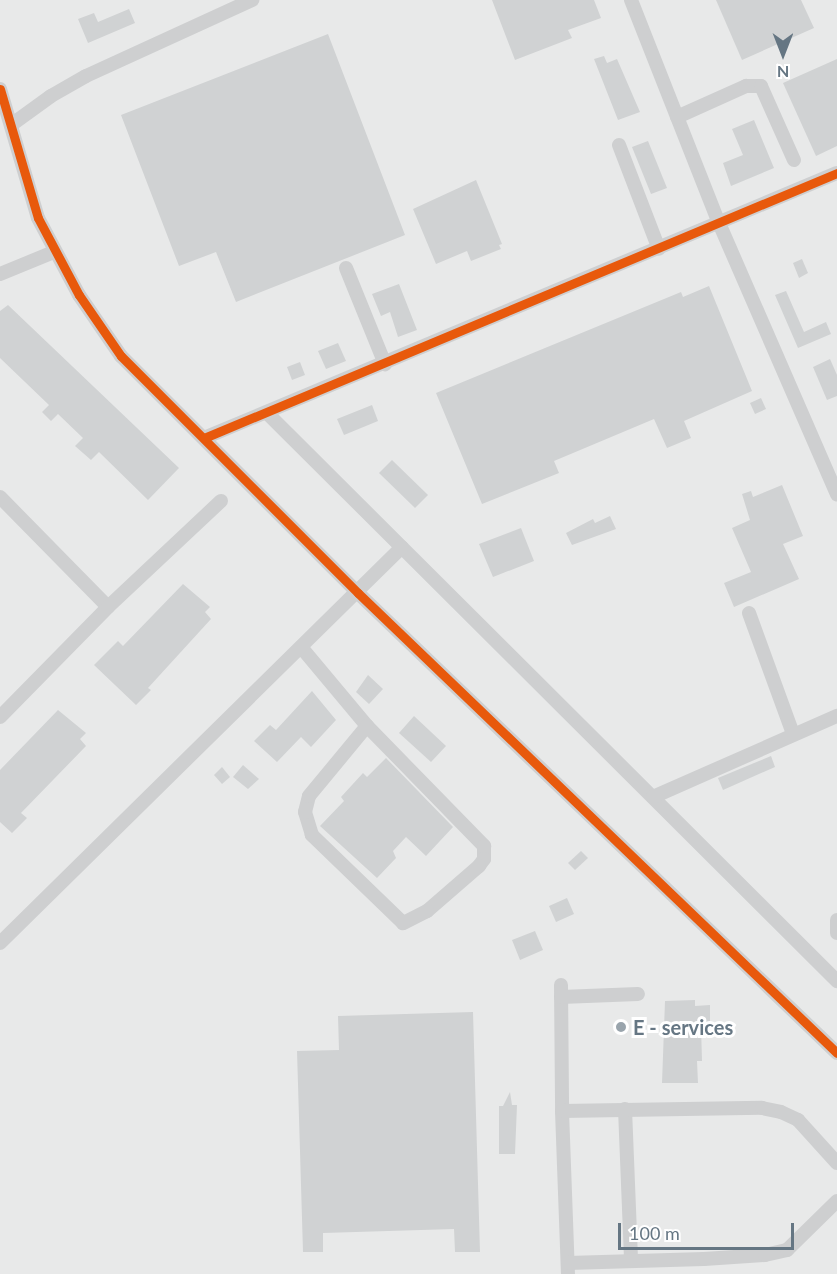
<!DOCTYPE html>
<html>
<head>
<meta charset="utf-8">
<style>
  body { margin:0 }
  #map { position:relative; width:837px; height:1274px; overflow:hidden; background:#f9f9f9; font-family:Lato,sans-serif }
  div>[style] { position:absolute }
  .built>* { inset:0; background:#e8e9e9 }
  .building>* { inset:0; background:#d0d2d3 }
  .minor>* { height:14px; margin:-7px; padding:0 7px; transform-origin:7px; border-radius:7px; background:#cecfd0 }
  .cycleway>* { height:9px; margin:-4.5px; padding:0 4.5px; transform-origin:4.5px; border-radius:4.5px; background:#e8590c }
  .dots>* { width:16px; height:16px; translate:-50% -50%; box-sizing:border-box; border:3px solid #fff; border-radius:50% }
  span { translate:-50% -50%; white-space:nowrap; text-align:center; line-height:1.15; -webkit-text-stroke:6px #fff; paint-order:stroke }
  .poi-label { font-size:20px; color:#657683; font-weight:700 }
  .left { translate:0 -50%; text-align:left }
  .north { position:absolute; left:753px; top:24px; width:60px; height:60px; -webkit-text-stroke:4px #fff; paint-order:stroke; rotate:180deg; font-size:16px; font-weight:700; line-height:24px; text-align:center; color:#657683 }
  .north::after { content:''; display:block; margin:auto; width:21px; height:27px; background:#657683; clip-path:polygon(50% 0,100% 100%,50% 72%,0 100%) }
  .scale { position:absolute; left:618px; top:1223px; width:176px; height:27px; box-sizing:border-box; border:3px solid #657683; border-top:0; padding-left:8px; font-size:18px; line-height:21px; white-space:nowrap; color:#657683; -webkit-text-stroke:4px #fff; paint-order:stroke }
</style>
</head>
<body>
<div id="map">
  <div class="built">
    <div style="clip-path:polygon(0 0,837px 0,837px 1274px,0 1274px)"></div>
  </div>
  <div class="building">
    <div style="clip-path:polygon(492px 0,594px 0,601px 18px,568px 30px,572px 38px,515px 60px)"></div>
    <div style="clip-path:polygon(716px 0,801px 0,814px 28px,742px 60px)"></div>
    <div style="clip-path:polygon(129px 9px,135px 23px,88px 43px,78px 19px,94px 13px,98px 22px)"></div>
    <div style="clip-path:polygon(328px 34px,405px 235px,236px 302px,216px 252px,179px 266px,121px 115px)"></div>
    <div style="clip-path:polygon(604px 56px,607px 63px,617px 59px,640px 112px,618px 120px,594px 59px)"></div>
    <div style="clip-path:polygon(837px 59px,837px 146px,816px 156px,783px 83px)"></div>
    <div style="clip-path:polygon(754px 120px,774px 168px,731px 186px,723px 163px,743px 155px,732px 129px)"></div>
    <div style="clip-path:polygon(648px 141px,667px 188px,651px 194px,632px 147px)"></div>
    <div style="clip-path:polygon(476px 180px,502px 244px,499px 245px,501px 249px,471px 261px,467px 251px,436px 264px,413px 209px)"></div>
    <div style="clip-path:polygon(802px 259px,808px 273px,799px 278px,793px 263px)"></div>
    <div style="clip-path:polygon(399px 284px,417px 330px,398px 337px,390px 312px,381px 316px,372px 294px)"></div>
    <div style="clip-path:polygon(709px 286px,752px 391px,684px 421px,691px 438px,667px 448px,654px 419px,554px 461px,559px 473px,482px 504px,436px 393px,681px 292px,683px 297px)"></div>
    <div style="clip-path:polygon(786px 291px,804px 332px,826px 322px,831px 334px,798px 348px,775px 295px)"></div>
    <div style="clip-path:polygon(8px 305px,179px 468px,148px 500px,99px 452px,91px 460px,75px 446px,83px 438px,58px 414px,51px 421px,42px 412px,49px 405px,0 358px,0 311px)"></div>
    <div style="clip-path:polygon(338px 343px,346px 361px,326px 369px,318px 351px)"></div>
    <div style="clip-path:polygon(830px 359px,837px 375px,837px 396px,827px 400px,813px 367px)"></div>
    <div style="clip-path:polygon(300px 362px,305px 375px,292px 380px,287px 367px)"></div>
    <div style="clip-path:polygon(761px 398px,766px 409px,755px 414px,750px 403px)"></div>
    <div style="clip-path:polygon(372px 405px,378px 421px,344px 435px,337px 419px)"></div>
    <div style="clip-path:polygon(392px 460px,428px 495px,415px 508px,379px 473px)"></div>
    <div style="clip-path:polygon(782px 485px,803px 536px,783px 544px,799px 579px,734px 607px,724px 583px,751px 572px,732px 528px,750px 520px,742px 494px,751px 491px,753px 497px)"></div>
    <div style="clip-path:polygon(610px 516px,616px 529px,572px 545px,566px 533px,593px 519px,595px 523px)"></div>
    <div style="clip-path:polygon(521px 528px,534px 561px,493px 577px,479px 544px)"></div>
    <div style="clip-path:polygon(183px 584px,210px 607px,205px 612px,211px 619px,148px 688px,151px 690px,136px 705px,94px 665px,118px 641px,123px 646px)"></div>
    <div style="clip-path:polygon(368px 675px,383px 689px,369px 704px,356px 692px)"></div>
    <div style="clip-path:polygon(312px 691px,336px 720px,311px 747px,301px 737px,277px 762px,254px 741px,270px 725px,276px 730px)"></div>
    <div style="clip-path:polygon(58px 710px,86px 733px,80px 739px,86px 746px,21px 813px,27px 818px,12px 833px,0 822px,0 770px)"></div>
    <div style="clip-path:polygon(414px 716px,446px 746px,431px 762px,399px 733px)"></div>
    <div style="clip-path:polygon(771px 756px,775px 767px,723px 790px,718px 778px)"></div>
    <div style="clip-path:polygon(386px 758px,453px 827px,426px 856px,406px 837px,393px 851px,396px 858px,377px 878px,320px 826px,344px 801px,341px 797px,363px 773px,367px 777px)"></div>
    <div style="clip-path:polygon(243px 765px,259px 779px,248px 789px,233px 777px)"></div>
    <div style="clip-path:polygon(222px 767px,230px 777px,222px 784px,214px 775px)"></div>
    <div style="clip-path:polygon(581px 851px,588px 858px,575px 870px,568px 863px)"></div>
    <div style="clip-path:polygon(567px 898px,574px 914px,556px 922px,549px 906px)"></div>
    <div style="clip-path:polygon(535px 931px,543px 950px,520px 960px,512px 940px)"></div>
    <div style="clip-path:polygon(695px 1000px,695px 1006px,710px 1005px,710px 1025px,701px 1026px,702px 1061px,697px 1061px,698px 1083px,662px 1083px,665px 1001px)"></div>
    <div style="clip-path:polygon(473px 1012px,480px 1252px,455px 1252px,454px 1229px,323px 1233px,323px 1252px,303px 1252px,297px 1051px,339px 1050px,338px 1016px)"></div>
    <div style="clip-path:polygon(510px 1092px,512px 1105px,517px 1105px,515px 1154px,499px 1154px,499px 1106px,503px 1106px)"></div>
  </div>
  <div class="minor">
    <div style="left:631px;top:0;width:240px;rotate:68.5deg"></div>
    <div style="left:719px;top:223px;width:296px;rotate:66.5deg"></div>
    <div style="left:0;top:89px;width:134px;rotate:73.6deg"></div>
    <div style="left:38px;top:218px;width:87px;rotate:62deg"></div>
    <div style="left:79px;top:295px;width:74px;rotate:55.5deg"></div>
    <div style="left:121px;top:356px;width:335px;rotate:45deg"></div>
    <div style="left:358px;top:593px;width:664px;rotate:43.84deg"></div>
    <div style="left:677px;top:117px;width:76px;rotate:-24.2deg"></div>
    <div style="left:746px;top:86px;width:15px"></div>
    <div style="left:761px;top:86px;width:81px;rotate:66deg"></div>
    <div style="left:11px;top:125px;width:49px;rotate:-35.9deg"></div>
    <div style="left:51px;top:96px;width:40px;rotate:-29.7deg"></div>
    <div style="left:86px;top:76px;width:183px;rotate:-24.6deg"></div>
    <div style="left:619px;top:145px;width:111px;rotate:69deg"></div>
    <div style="left:346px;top:268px;width:104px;rotate:67.9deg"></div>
    <div style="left:0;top:274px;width:58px;rotate:-22.2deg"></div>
    <div style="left:267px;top:413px;width:805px;rotate:44.9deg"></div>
    <div style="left:204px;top:438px;width:686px;rotate:-22.72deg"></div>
    <div style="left:0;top:497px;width:154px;rotate:45.5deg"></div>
    <div style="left:749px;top:613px;width:129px;rotate:70deg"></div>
    <div style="left:301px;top:647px;width:103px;rotate:50.1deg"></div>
    <div style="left:367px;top:726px;width:168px;rotate:45.7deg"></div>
    <div style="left:484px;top:846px;width:13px;rotate:90deg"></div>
    <div style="left:484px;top:859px;width:9px;rotate:126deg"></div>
    <div style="left:479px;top:866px;width:69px;rotate:139.1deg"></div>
    <div style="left:427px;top:911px;width:27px;rotate:153deg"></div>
    <div style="left:403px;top:923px;width:127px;rotate:-136deg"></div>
    <div style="left:312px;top:835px;width:24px;rotate:-107deg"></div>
    <div style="left:305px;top:812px;width:16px;rotate:-76deg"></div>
    <div style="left:309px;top:796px;width:91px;rotate:-50.4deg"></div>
    <div style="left:0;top:717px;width:154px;rotate:-45.5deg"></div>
    <div style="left:108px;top:607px;width:155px;rotate:-43.2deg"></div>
    <div style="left:653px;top:797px;width:201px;rotate:-23.8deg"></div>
    <div style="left:837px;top:920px;width:13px;rotate:90deg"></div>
    <div style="left:0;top:943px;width:564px;rotate:-44.57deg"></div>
    <div style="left:561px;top:985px;width:126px;rotate:89.5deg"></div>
    <div style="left:562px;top:1111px;width:163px;rotate:87.9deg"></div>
    <div style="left:561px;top:997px;width:77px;rotate:-2.2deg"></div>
    <div style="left:625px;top:1109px;width:152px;rotate:87.7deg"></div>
    <div style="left:562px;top:1111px;width:200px;rotate:-0.9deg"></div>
    <div style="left:762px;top:1108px;width:19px;rotate:12deg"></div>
    <div style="left:781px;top:1112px;width:19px;rotate:25deg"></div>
    <div style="left:798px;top:1120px;width:58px;rotate:47.8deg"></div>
    <div style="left:568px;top:1263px;width:136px;rotate:-1.7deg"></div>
    <div style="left:704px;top:1259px;width:61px;rotate:-3.8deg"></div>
    <div style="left:765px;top:1255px;width:23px;rotate:-13deg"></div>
    <div style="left:787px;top:1250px;width:70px;rotate:-44.4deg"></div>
  </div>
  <div class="cycleway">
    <div style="left:0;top:89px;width:134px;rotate:73.6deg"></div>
    <div style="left:38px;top:218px;width:87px;rotate:62deg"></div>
    <div style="left:79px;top:295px;width:74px;rotate:55.5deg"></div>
    <div style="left:121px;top:356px;width:335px;rotate:45deg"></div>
    <div style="left:358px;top:593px;width:664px;rotate:43.84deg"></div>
    <div style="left:204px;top:438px;width:686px;rotate:-22.72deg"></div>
  </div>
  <div class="dots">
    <div style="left:621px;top:1027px;background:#99a4ac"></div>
  </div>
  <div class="poi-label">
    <span class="left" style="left:633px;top:1027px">E - services</span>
  </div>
  <div class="north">N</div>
  <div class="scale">100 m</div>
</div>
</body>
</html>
